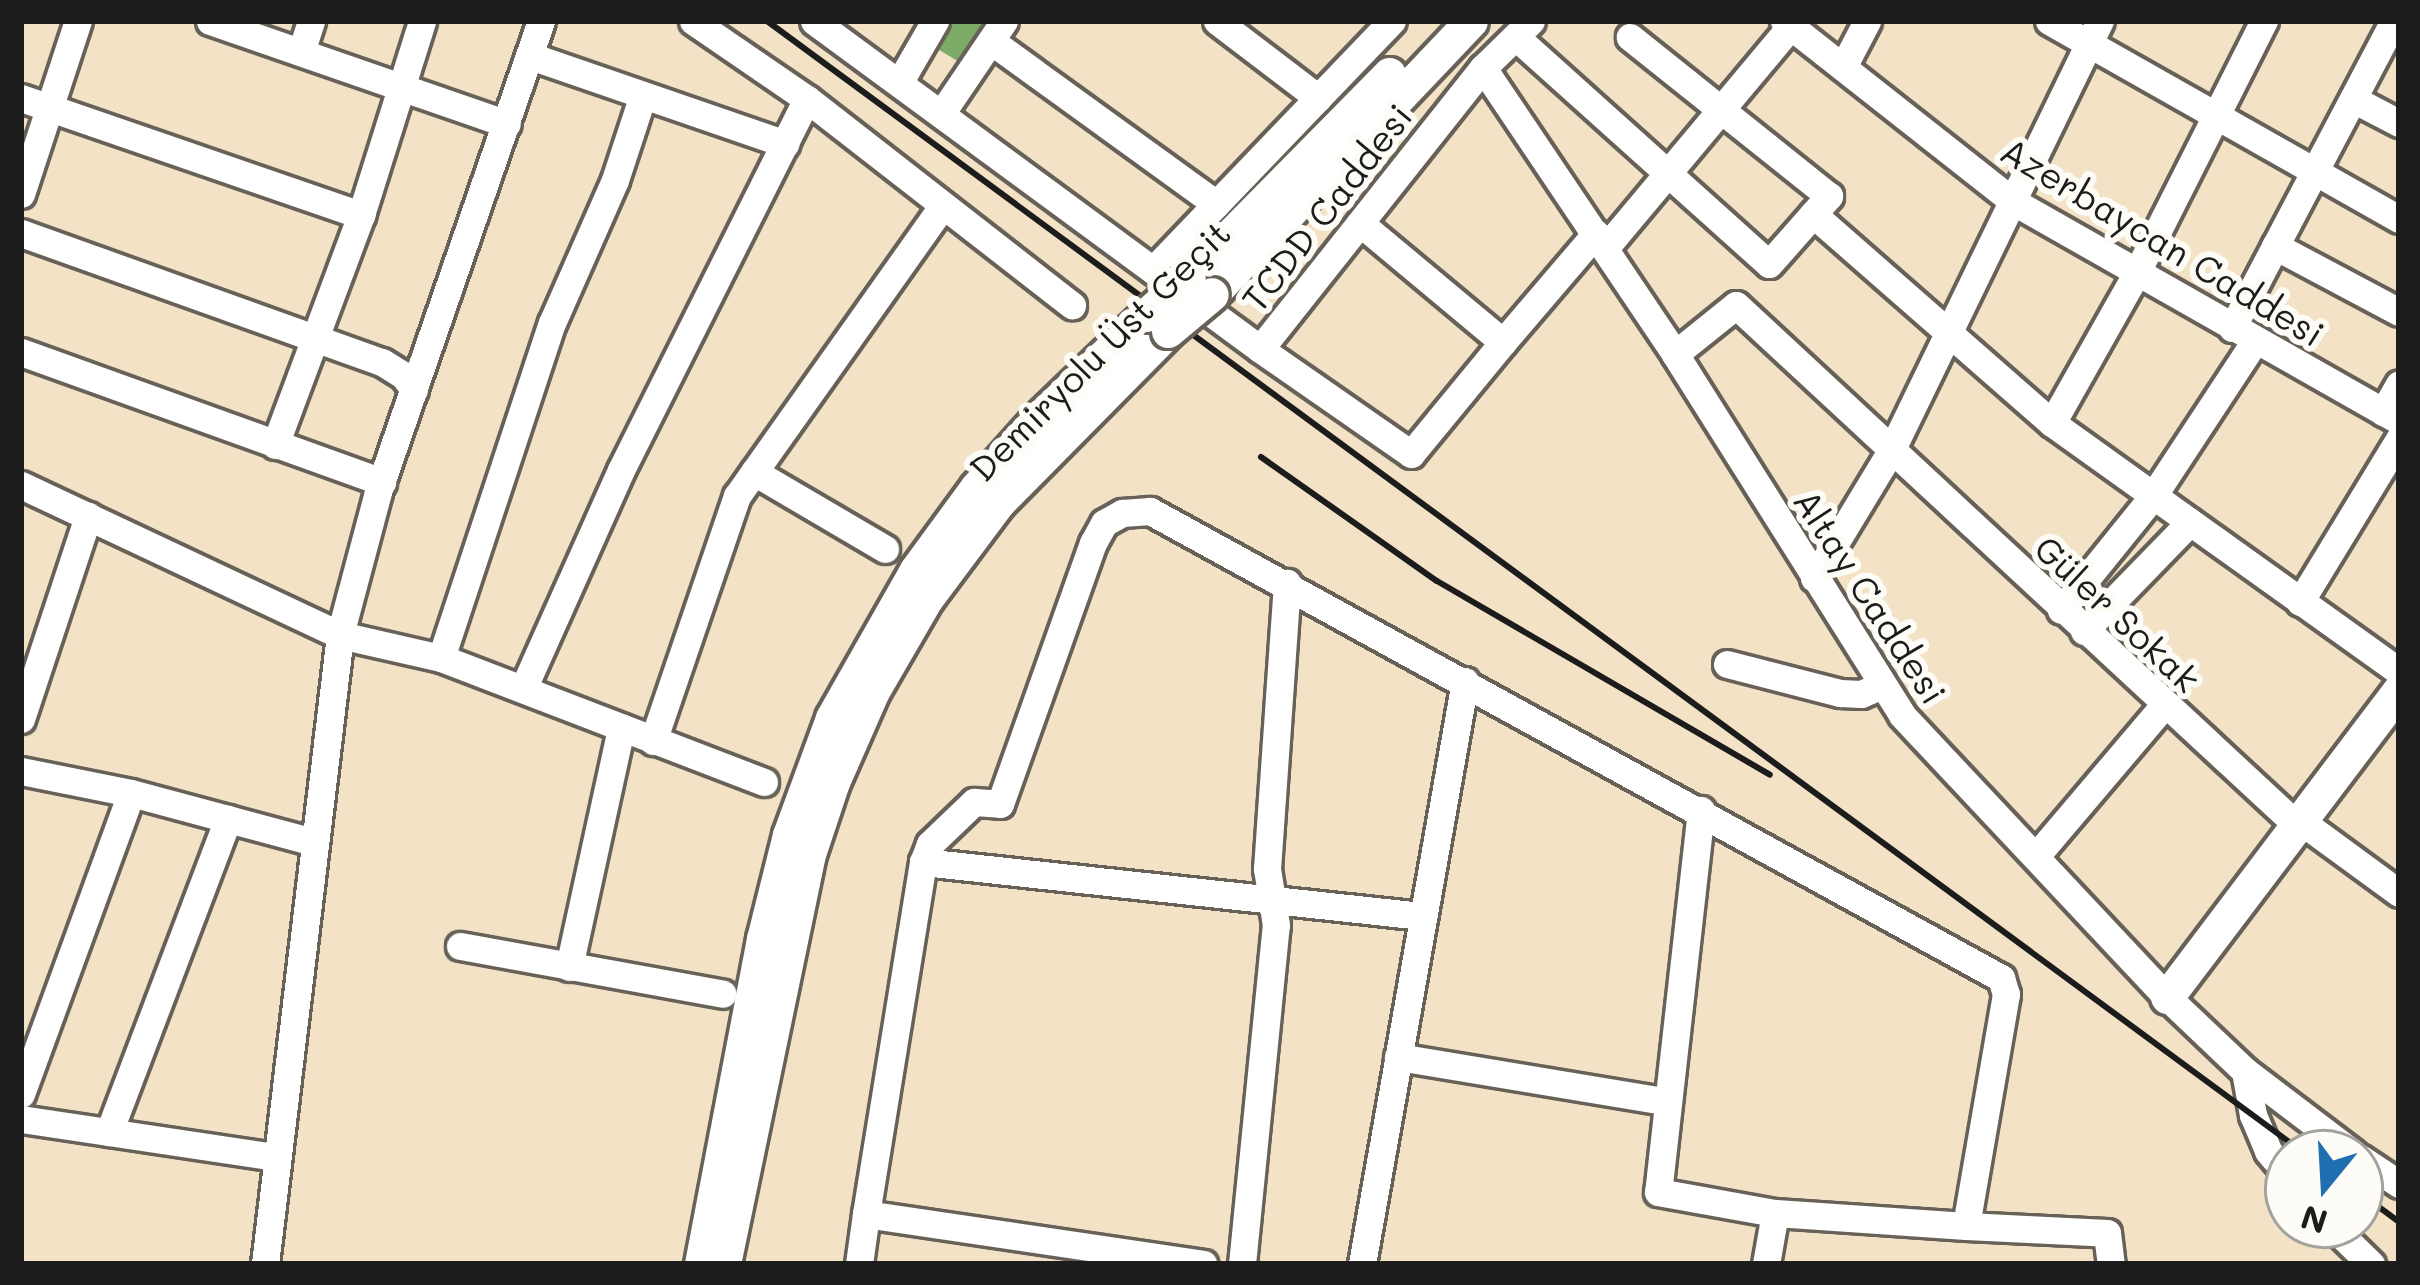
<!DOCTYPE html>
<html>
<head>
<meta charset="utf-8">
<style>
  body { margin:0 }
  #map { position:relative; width:2420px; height:1285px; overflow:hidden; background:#f3e2c6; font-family:Mali,sans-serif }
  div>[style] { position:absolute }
  .forest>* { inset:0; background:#7bab66 }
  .roads { filter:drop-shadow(3px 0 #676158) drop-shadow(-3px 0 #676158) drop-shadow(0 3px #676158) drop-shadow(0 -3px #676158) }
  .minor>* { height:27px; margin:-13.5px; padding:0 13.5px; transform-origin:13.5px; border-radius:13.5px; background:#fff }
  .major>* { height:33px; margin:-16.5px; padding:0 16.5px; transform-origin:16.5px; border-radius:16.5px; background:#fff }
  .rail>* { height:6px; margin:-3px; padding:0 3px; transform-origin:3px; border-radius:3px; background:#1c1c1c }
  .bridges { filter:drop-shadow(3px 0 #676158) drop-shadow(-3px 0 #676158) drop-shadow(0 3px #676158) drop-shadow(0 -3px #676158) }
  .major-bridge>* { height:33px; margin:-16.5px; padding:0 16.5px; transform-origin:16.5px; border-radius:16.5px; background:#fff }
  span { translate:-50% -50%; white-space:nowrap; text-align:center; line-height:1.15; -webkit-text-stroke:12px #fdfcf7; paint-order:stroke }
  .street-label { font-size:36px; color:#1c1c1c }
  .frame { position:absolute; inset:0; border:24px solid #1c1c1c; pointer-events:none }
  .north { position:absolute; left:2264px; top:1129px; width:120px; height:120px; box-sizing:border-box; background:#fdfcf7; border:3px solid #a3a29f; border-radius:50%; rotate:198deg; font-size:33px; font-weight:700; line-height:48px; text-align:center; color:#1c1c1c }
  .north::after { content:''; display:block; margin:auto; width:42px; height:54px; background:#1f6fb2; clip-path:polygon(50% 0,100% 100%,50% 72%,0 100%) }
</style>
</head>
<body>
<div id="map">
  <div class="forest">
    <div style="clip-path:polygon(949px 21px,985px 21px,959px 62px,933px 46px)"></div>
  </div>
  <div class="roads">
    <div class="minor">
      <div style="left:210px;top:21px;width:314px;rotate:19.1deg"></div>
      <div style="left:541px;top:21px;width:498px;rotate:109.1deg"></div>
      <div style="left:378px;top:492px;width:148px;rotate:104.9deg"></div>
      <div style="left:340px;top:635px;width:104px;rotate:12.8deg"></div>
      <div style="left:441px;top:658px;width:346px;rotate:21deg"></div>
      <div style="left:693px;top:21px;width:138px;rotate:34.4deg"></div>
      <div style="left:807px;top:99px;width:336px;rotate:37.9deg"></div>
      <div style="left:814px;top:21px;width:554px;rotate:36.33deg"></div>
      <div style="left:1260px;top:349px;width:359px;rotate:-51.6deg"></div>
      <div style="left:1483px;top:68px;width:67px;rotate:-44.4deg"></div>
      <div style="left:1217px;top:21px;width:127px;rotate:37.3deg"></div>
      <div style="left:1784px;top:21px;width:293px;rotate:38.2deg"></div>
      <div style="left:2014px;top:202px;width:443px;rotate:29.6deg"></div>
      <div style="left:2049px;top:21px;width:402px;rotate:29.5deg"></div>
      <div style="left:1517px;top:38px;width:338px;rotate:41.9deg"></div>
      <div style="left:1769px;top:264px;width:91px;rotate:-48.6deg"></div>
      <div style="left:1829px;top:196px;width:255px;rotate:-141.4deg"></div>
      <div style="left:991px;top:41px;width:278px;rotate:35.9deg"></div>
      <div style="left:301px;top:52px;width:33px;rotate:-72deg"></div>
      <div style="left:530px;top:56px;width:270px;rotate:19deg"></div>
      <div style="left:1843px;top:67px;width:52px;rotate:-62.4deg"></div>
      <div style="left:1483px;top:68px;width:344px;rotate:56.1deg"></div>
      <div style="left:1675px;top:354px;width:426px;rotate:57.8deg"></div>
      <div style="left:1902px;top:715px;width:387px;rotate:46.8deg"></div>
      <div style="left:2167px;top:997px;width:108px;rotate:43.5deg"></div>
      <div style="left:2245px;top:1071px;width:45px;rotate:79.7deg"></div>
      <div style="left:2253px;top:1115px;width:39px;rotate:67deg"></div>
      <div style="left:2268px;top:1151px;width:31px;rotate:50deg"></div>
      <div style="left:899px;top:83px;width:72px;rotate:-59.9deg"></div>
      <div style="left:21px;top:98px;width:360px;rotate:19deg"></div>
      <div style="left:2353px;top:99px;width:52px;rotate:27.6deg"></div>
      <div style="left:941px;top:114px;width:112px;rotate:-55.9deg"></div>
      <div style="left:21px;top:194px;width:182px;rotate:-71.8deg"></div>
      <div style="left:1813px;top:214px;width:317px;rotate:41.2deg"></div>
      <div style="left:2052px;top:423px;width:427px;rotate:35.6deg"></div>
      <div style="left:1360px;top:223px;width:186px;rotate:39.8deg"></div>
      <div style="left:1503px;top:342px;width:143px;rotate:-49.5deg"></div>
      <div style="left:21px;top:233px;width:383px;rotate:19.7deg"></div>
      <div style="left:382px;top:362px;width:26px;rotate:32deg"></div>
      <div style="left:404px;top:376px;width:17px;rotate:54deg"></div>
      <div style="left:2275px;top:246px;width:140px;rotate:28deg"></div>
      <div style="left:1606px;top:247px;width:288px;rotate:-50.1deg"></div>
      <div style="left:1153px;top:270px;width:345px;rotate:-46.2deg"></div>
      <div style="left:2232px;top:328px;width:345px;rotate:-62.2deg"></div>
      <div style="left:1260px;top:349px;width:184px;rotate:34.8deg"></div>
      <div style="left:1411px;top:454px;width:145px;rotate:-50.6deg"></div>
      <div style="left:21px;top:352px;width:384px;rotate:19.8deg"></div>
      <div style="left:1675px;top:354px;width:78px;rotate:-38.8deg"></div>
      <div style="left:1736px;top:305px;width:768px;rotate:42.84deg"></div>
      <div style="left:2383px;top:412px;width:32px;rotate:-60deg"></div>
      <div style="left:2052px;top:423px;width:171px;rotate:-60.6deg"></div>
      <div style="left:2136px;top:274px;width:284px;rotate:-63.2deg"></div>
      <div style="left:275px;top:445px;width:246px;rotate:-69.5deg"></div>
      <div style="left:361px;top:215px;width:203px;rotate:-72.5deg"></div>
      <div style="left:754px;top:472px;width:152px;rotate:30.4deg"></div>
      <div style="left:21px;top:485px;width:353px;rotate:25.2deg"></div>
      <div style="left:340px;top:635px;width:633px;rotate:96.8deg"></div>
      <div style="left:1814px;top:578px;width:149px;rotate:-58.8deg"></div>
      <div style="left:1891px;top:451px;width:478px;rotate:-64.1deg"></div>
      <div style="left:2300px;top:602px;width:191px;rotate:-58.7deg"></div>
      <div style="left:2061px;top:610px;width:146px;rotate:-51.1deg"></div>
      <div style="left:2153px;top:496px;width:186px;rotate:-56.7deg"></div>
      <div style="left:2084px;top:631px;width:152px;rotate:-45.8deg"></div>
      <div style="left:441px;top:658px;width:353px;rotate:-71.7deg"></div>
      <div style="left:552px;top:323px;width:156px;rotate:-66.2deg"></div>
      <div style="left:615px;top:180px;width:89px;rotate:-71.8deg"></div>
      <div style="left:1727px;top:664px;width:117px;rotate:14.4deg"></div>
      <div style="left:1840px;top:693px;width:21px;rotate:3deg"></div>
      <div style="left:1861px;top:694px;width:23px;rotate:-23deg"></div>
      <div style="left:523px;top:689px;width:240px;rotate:-65.9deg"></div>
      <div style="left:621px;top:470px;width:415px;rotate:-63.4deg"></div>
      <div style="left:21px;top:719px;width:214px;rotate:-71.7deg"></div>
      <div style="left:653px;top:741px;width:259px;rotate:-71.1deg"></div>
      <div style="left:737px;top:496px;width:355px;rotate:-54.7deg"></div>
      <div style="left:21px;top:771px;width:112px;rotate:11.3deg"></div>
      <div style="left:131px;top:793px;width:189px;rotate:15deg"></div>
      <div style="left:1701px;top:810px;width:384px;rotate:96.4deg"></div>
      <div style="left:1658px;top:1192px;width:119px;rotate:10.2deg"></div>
      <div style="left:2302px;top:822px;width:120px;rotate:36.2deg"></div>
      <div style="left:2036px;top:856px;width:198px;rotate:-49.7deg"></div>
      <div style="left:923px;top:862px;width:502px;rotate:6.18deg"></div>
      <div style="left:460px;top:946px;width:267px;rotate:10.3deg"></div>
      <div style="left:569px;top:967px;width:245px;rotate:-77.7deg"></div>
      <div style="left:1398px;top:1057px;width:271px;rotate:9.4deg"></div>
      <div style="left:2245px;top:1071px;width:136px;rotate:37.2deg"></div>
      <div style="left:21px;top:1094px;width:320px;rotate:-69.9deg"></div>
      <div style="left:21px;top:1119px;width:257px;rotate:8.5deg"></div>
      <div style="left:109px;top:1132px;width:335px;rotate:-69.2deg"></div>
      <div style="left:2360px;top:1158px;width:47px;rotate:33.7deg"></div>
      <div style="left:866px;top:1214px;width:357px;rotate:-80.8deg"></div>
      <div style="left:923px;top:862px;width:19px;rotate:-69deg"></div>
      <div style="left:930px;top:844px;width:61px;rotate:-43.7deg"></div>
      <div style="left:974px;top:802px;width:26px;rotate:4deg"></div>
      <div style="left:1000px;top:804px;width:277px;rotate:-70.4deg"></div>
      <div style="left:1093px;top:543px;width:23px;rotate:-61deg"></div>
      <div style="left:1104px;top:523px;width:21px;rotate:-29deg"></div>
      <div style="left:1122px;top:513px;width:28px;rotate:-4deg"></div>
      <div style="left:1150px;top:511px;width:971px;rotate:28.76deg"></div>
      <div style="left:2001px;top:978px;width:17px;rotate:73deg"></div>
      <div style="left:2006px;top:994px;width:235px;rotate:99.8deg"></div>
      <div style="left:1966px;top:1226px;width:191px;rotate:-176.1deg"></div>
      <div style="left:1775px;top:1213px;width:52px;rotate:100deg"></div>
      <div style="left:2331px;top:1225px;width:56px;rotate:44.3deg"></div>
      <div style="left:1966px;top:1226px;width:141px;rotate:2.8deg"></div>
      <div style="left:2107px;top:1233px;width:31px;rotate:83deg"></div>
      <div style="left:859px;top:1264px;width:50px;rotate:-82deg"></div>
      <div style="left:866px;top:1214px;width:341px;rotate:8.4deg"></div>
      <div style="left:1242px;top:1264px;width:341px;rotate:-84.3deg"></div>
      <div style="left:1276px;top:925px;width:57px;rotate:-99.1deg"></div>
      <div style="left:1267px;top:869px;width:287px;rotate:-86deg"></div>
      <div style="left:1362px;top:1264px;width:592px;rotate:-79.98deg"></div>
    </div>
    <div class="major">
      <div style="left:1189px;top:277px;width:285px;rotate:-45.4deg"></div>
      <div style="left:1212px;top:294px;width:376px;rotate:-46.5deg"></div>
      <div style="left:2167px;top:997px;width:385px;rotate:-52.9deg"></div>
      <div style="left:701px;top:1264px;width:331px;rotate:-79.2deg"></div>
      <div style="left:763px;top:939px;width:107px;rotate:-76deg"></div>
      <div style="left:789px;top:835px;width:125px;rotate:-69.8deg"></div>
      <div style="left:832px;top:718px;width:170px;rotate:-60.4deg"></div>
      <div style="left:916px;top:570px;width:102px;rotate:-53.8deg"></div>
      <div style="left:976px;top:488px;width:89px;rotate:-48.2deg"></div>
      <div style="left:1035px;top:422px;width:154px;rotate:-43.9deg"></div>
      <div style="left:724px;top:1264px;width:416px;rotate:-78.3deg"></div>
      <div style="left:808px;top:857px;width:79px;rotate:-71.6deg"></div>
      <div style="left:833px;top:782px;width:99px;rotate:-66.3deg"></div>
      <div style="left:873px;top:691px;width:108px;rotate:-59.9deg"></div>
      <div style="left:927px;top:598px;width:119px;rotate:-53.2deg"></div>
      <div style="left:998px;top:503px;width:242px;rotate:-45.3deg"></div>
    </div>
  </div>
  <div class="rail">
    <div style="left:767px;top:21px;width:1909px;rotate:36.37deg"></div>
    <div style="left:1261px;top:457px;width:215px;rotate:35.2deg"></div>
    <div style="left:1437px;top:581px;width:385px;rotate:30.2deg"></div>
    <div style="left:2360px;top:1193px;width:49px;rotate:36.6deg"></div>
  </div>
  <div class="bridges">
    <div class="major-bridge">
      <div style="left:1146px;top:315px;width:57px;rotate:-41.5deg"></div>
      <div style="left:1168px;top:331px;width:57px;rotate:-40.1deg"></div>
    </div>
  </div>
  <div class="street-label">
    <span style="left:1326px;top:207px;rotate:-52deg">TCDD Caddesi</span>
    <span style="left:2163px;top:241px;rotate:31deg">Azerbaycan Caddesi</span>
    <span style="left:1099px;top:350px;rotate:-45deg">Demiryolu Üst Geçit</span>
    <span style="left:1871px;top:596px;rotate:57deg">Altay Caddesi</span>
    <span style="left:2118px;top:613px;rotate:43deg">Güler Sokak</span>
  </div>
  <div class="frame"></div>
  <div class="north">N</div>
</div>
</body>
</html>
